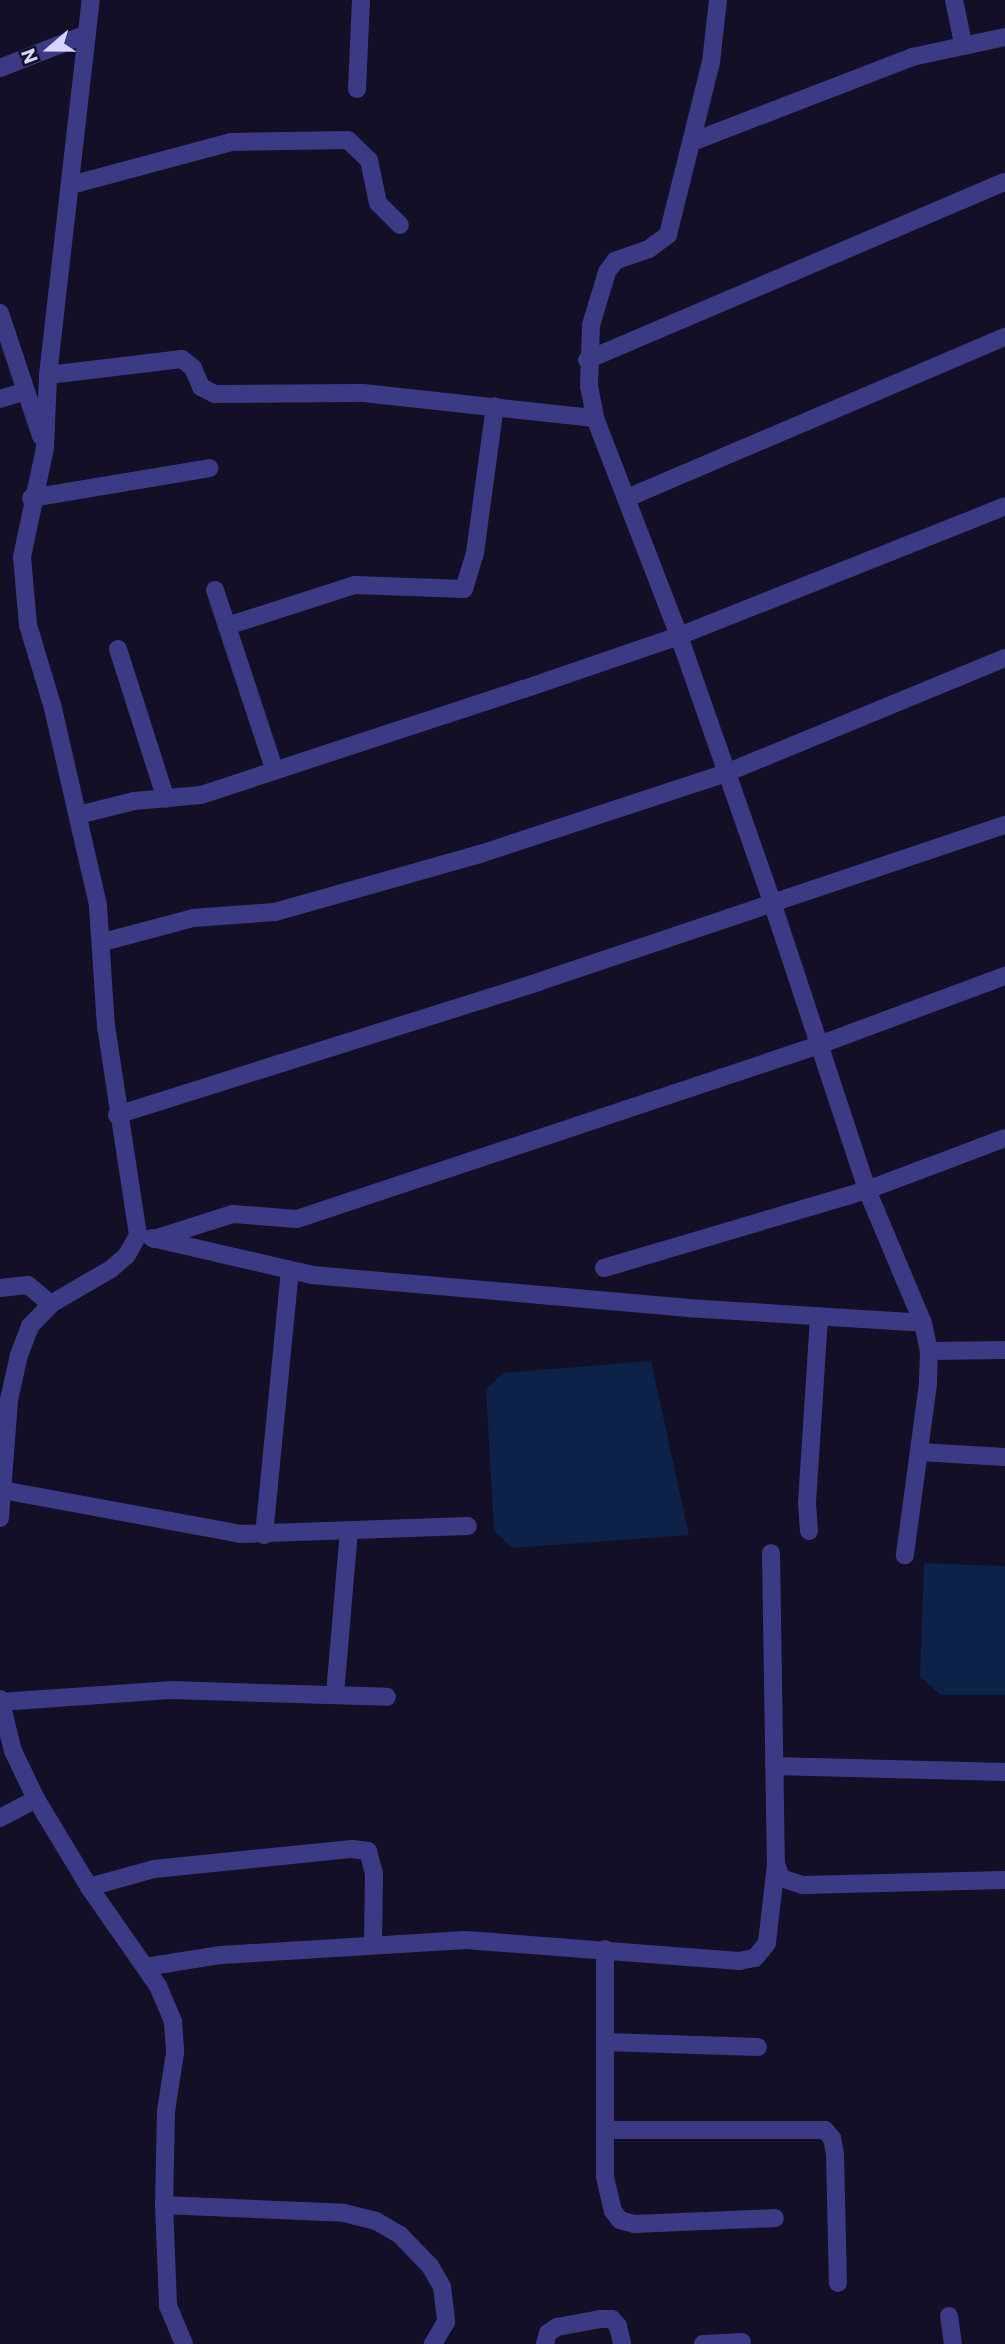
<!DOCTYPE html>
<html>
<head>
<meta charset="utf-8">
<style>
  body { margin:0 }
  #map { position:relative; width:1005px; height:2344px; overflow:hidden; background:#130f26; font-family:Commissioner,sans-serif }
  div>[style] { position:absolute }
  .water>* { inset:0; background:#0c2248 }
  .minor>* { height:18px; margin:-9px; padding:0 9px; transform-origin:9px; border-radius:9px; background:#3d3a85 }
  span { translate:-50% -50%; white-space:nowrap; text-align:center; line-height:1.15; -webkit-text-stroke:5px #130f26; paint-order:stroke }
  .north { position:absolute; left:14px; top:14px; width:70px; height:70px; -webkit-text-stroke:5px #130f26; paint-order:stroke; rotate:250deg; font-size:19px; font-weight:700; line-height:28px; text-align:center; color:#d9d4ff }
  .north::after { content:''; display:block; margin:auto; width:24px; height:32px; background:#d9d4ff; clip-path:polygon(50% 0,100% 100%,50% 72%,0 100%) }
</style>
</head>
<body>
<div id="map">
  <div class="water">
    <div style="clip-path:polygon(651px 1361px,689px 1535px,512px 1548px,494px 1530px,486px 1390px,503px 1373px)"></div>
    <div style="clip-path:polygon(924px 1563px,1005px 1566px,1005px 1695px,941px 1695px,920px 1677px)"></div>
  </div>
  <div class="minor">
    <div style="left:718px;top:0;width:62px;rotate:96.4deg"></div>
    <div style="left:711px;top:62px;width:178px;rotate:104deg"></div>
    <div style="left:668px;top:235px;width:24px;rotate:144deg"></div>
    <div style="left:649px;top:249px;width:36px;rotate:161deg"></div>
    <div style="left:615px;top:261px;width:14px;rotate:126deg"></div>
    <div style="left:607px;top:272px;width:55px;rotate:106.8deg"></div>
    <div style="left:591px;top:325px;width:61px;rotate:91.9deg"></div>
    <div style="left:589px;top:386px;width:33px;rotate:79deg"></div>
    <div style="left:595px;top:418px;width:234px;rotate:68.9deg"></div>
    <div style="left:679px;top:636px;width:285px;rotate:70.7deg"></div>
    <div style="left:773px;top:905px;width:300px;rotate:71.7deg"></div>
    <div style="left:867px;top:1190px;width:144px;rotate:67.2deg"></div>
    <div style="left:923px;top:1323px;width:29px;rotate:78deg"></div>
    <div style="left:929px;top:1351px;width:33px;rotate:92deg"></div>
    <div style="left:928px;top:1384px;width:173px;rotate:97.7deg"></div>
    <div style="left:954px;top:0;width:44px;rotate:78.2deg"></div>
    <div style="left:0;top:68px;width:93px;rotate:-21.3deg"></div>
    <div style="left:357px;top:89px;width:89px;rotate:-87.4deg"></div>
    <div style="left:692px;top:142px;width:236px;rotate:-21.1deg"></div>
    <div style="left:912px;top:57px;width:95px;rotate:-12.1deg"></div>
    <div style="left:71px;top:185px;width:166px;rotate:-15deg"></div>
    <div style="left:231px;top:142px;width:117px;rotate:-1deg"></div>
    <div style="left:348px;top:140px;width:29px;rotate:44deg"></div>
    <div style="left:369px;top:160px;width:44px;rotate:78.2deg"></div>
    <div style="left:378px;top:203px;width:31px;rotate:45deg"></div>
    <div style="left:0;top:313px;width:130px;rotate:71.6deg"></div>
    <div style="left:587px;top:360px;width:454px;rotate:-23.1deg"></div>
    <div style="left:48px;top:375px;width:135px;rotate:-6.8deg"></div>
    <div style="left:182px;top:359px;width:14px;rotate:39deg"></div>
    <div style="left:193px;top:368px;width:21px;rotate:67deg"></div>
    <div style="left:201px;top:387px;width:16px;rotate:27deg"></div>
    <div style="left:215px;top:394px;width:148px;rotate:-0.4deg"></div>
    <div style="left:363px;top:393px;width:233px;rotate:6.2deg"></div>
    <div style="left:0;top:399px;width:27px;rotate:-17deg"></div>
    <div style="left:31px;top:498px;width:181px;rotate:-9.5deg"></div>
    <div style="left:627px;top:498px;width:411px;rotate:-23.1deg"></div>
    <div style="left:215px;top:590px;width:188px;rotate:71.7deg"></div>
    <div style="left:227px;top:626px;width:134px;rotate:-17.8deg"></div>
    <div style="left:355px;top:585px;width:109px;rotate:2.1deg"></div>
    <div style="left:464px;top:589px;width:38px;rotate:-73deg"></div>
    <div style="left:475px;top:553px;width:148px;rotate:-82.3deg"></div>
    <div style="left:118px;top:649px;width:157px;rotate:72.3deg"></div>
    <div style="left:78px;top:815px;width:58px;rotate:-14deg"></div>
    <div style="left:134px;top:801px;width:67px;rotate:-5.1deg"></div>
    <div style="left:201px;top:795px;width:340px;rotate:-18.2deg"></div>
    <div style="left:524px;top:689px;width:164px;rotate:-18.9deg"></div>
    <div style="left:679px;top:636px;width:351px;rotate:-21.7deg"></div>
    <div style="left:103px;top:942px;width:93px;rotate:-14.9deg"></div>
    <div style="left:193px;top:918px;width:82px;rotate:-4.2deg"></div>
    <div style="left:275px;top:912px;width:213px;rotate:-15.8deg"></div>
    <div style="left:480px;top:854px;width:259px;rotate:-18.2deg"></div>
    <div style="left:726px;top:773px;width:302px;rotate:-22.4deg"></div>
    <div style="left:117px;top:1115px;width:442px;rotate:-17.5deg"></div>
    <div style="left:538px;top:982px;width:493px;rotate:-18.6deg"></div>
    <div style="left:152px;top:1238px;width:164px;rotate:13deg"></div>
    <div style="left:312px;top:1275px;width:376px;rotate:5deg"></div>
    <div style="left:687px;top:1308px;width:236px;rotate:3.6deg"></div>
    <div style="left:154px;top:1239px;width:83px;rotate:-17.6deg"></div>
    <div style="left:233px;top:1214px;width:64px;rotate:4.5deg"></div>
    <div style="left:297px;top:1219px;width:550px;rotate:-18.43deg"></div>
    <div style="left:819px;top:1045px;width:198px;rotate:-20.4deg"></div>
    <div style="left:604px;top:1268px;width:274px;rotate:-16.5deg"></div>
    <div style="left:867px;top:1190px;width:147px;rotate:-20.6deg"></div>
    <div style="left:0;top:1288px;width:28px;rotate:-6deg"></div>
    <div style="left:28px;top:1285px;width:30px;rotate:40deg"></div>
    <div style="left:929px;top:1351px;width:76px;rotate:-0.8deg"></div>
    <div style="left:920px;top:1452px;width:85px;rotate:3.4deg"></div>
    <div style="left:2px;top:1490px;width:244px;rotate:10.4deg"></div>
    <div style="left:242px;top:1534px;width:226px;rotate:-2deg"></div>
    <div style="left:0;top:1518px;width:118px;rotate:-85.6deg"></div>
    <div style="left:9px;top:1400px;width:46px;rotate:-77.5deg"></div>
    <div style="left:19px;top:1355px;width:31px;rotate:-69deg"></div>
    <div style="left:30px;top:1326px;width:30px;rotate:-46deg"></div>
    <div style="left:51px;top:1304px;width:69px;rotate:-30.3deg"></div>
    <div style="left:111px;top:1269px;width:21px;rotate:-41deg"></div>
    <div style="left:127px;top:1255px;width:23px;rotate:-61deg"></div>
    <div style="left:138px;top:1235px;width:210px;rotate:-98.7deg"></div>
    <div style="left:106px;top:1027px;width:122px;rotate:-93.8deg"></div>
    <div style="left:98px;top:905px;width:202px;rotate:-102.9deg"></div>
    <div style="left:53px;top:708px;width:87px;rotate:-106.8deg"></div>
    <div style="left:28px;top:625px;width:68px;rotate:-95deg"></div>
    <div style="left:22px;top:557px;width:111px;rotate:-78.1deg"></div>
    <div style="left:45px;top:448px;width:73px;rotate:-87.6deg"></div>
    <div style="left:48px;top:375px;width:377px;rotate:-83.5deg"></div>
    <div style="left:809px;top:1531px;width:28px;rotate:-94deg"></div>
    <div style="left:807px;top:1503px;width:187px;rotate:-86.3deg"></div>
    <div style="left:264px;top:1535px;width:264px;rotate:-84.4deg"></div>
    <div style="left:771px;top:1553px;width:311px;rotate:89.1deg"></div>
    <div style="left:776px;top:1864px;width:15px;rotate:70deg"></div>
    <div style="left:781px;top:1878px;width:23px;rotate:18deg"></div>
    <div style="left:803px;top:1885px;width:202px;rotate:-1.4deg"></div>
    <div style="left:335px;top:1694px;width:164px;rotate:-85.1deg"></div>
    <div style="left:0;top:1699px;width:54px;rotate:76deg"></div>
    <div style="left:13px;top:1751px;width:53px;rotate:64.4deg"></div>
    <div style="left:36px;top:1799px;width:103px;rotate:58.9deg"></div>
    <div style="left:89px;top:1887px;width:121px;rotate:55.1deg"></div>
    <div style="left:158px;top:1986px;width:39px;rotate:67deg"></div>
    <div style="left:173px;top:2022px;width:31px;rotate:86deg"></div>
    <div style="left:175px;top:2053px;width:59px;rotate:98.8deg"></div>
    <div style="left:166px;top:2111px;width:94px;rotate:91.2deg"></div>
    <div style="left:164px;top:2205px;width:101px;rotate:87.7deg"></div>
    <div style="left:168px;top:2306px;width:41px;rotate:67.2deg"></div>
    <div style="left:0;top:1702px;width:170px;rotate:-4deg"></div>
    <div style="left:170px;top:1690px;width:217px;rotate:1.8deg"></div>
    <div style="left:774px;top:1766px;width:231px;rotate:1.5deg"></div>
    <div style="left:0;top:1818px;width:41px;rotate:-27.8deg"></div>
    <div style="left:89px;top:1887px;width:67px;rotate:-15.5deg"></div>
    <div style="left:154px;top:1869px;width:199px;rotate:-5.8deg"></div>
    <div style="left:352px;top:1849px;width:16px;rotate:7deg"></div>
    <div style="left:368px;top:1851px;width:23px;rotate:75deg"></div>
    <div style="left:374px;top:1873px;width:72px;rotate:90.8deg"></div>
    <div style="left:605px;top:1949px;width:228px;rotate:90deg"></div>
    <div style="left:605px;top:2177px;width:35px;rotate:77deg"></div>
    <div style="left:613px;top:2211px;width:11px;rotate:52deg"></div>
    <div style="left:620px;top:2220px;width:15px;rotate:16deg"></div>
    <div style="left:634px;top:2224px;width:141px;rotate:-2.4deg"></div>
    <div style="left:145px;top:1967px;width:77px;rotate:-9deg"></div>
    <div style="left:221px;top:1955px;width:245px;rotate:-3.5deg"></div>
    <div style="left:466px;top:1940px;width:274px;rotate:4.4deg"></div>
    <div style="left:739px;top:1961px;width:16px;rotate:-11deg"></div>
    <div style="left:755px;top:1958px;width:19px;rotate:-51deg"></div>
    <div style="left:767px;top:1943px;width:80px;rotate:-83.5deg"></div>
    <div style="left:605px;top:2042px;width:153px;rotate:1.9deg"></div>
    <div style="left:605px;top:2130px;width:220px"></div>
    <div style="left:825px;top:2130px;width:11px;rotate:49deg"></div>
    <div style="left:832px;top:2138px;width:16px;rotate:79deg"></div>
    <div style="left:835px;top:2154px;width:129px;rotate:88.7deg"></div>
    <div style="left:164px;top:2205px;width:180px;rotate:2.5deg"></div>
    <div style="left:344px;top:2213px;width:33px;rotate:14deg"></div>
    <div style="left:376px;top:2221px;width:28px;rotate:30deg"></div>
    <div style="left:400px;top:2235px;width:43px;rotate:45.9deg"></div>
    <div style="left:430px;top:2266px;width:24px;rotate:60deg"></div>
    <div style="left:442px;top:2287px;width:35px;rotate:83deg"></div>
    <div style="left:446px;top:2322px;width:26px;rotate:121deg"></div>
    <div style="left:949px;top:2316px;width:28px;rotate:82deg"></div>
    <div style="left:545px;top:2344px;width:11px;rotate:-75deg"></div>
    <div style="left:548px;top:2333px;width:11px;rotate:-34deg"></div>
    <div style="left:557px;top:2327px;width:44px;rotate:-10.5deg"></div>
    <div style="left:600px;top:2319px;width:12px"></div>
    <div style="left:612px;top:2319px;width:9px;rotate:49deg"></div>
    <div style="left:618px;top:2326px;width:18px;rotate:77deg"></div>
    <div style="left:703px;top:2344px;width:39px;rotate:-3deg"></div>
  </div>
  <div class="north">N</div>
</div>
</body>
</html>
